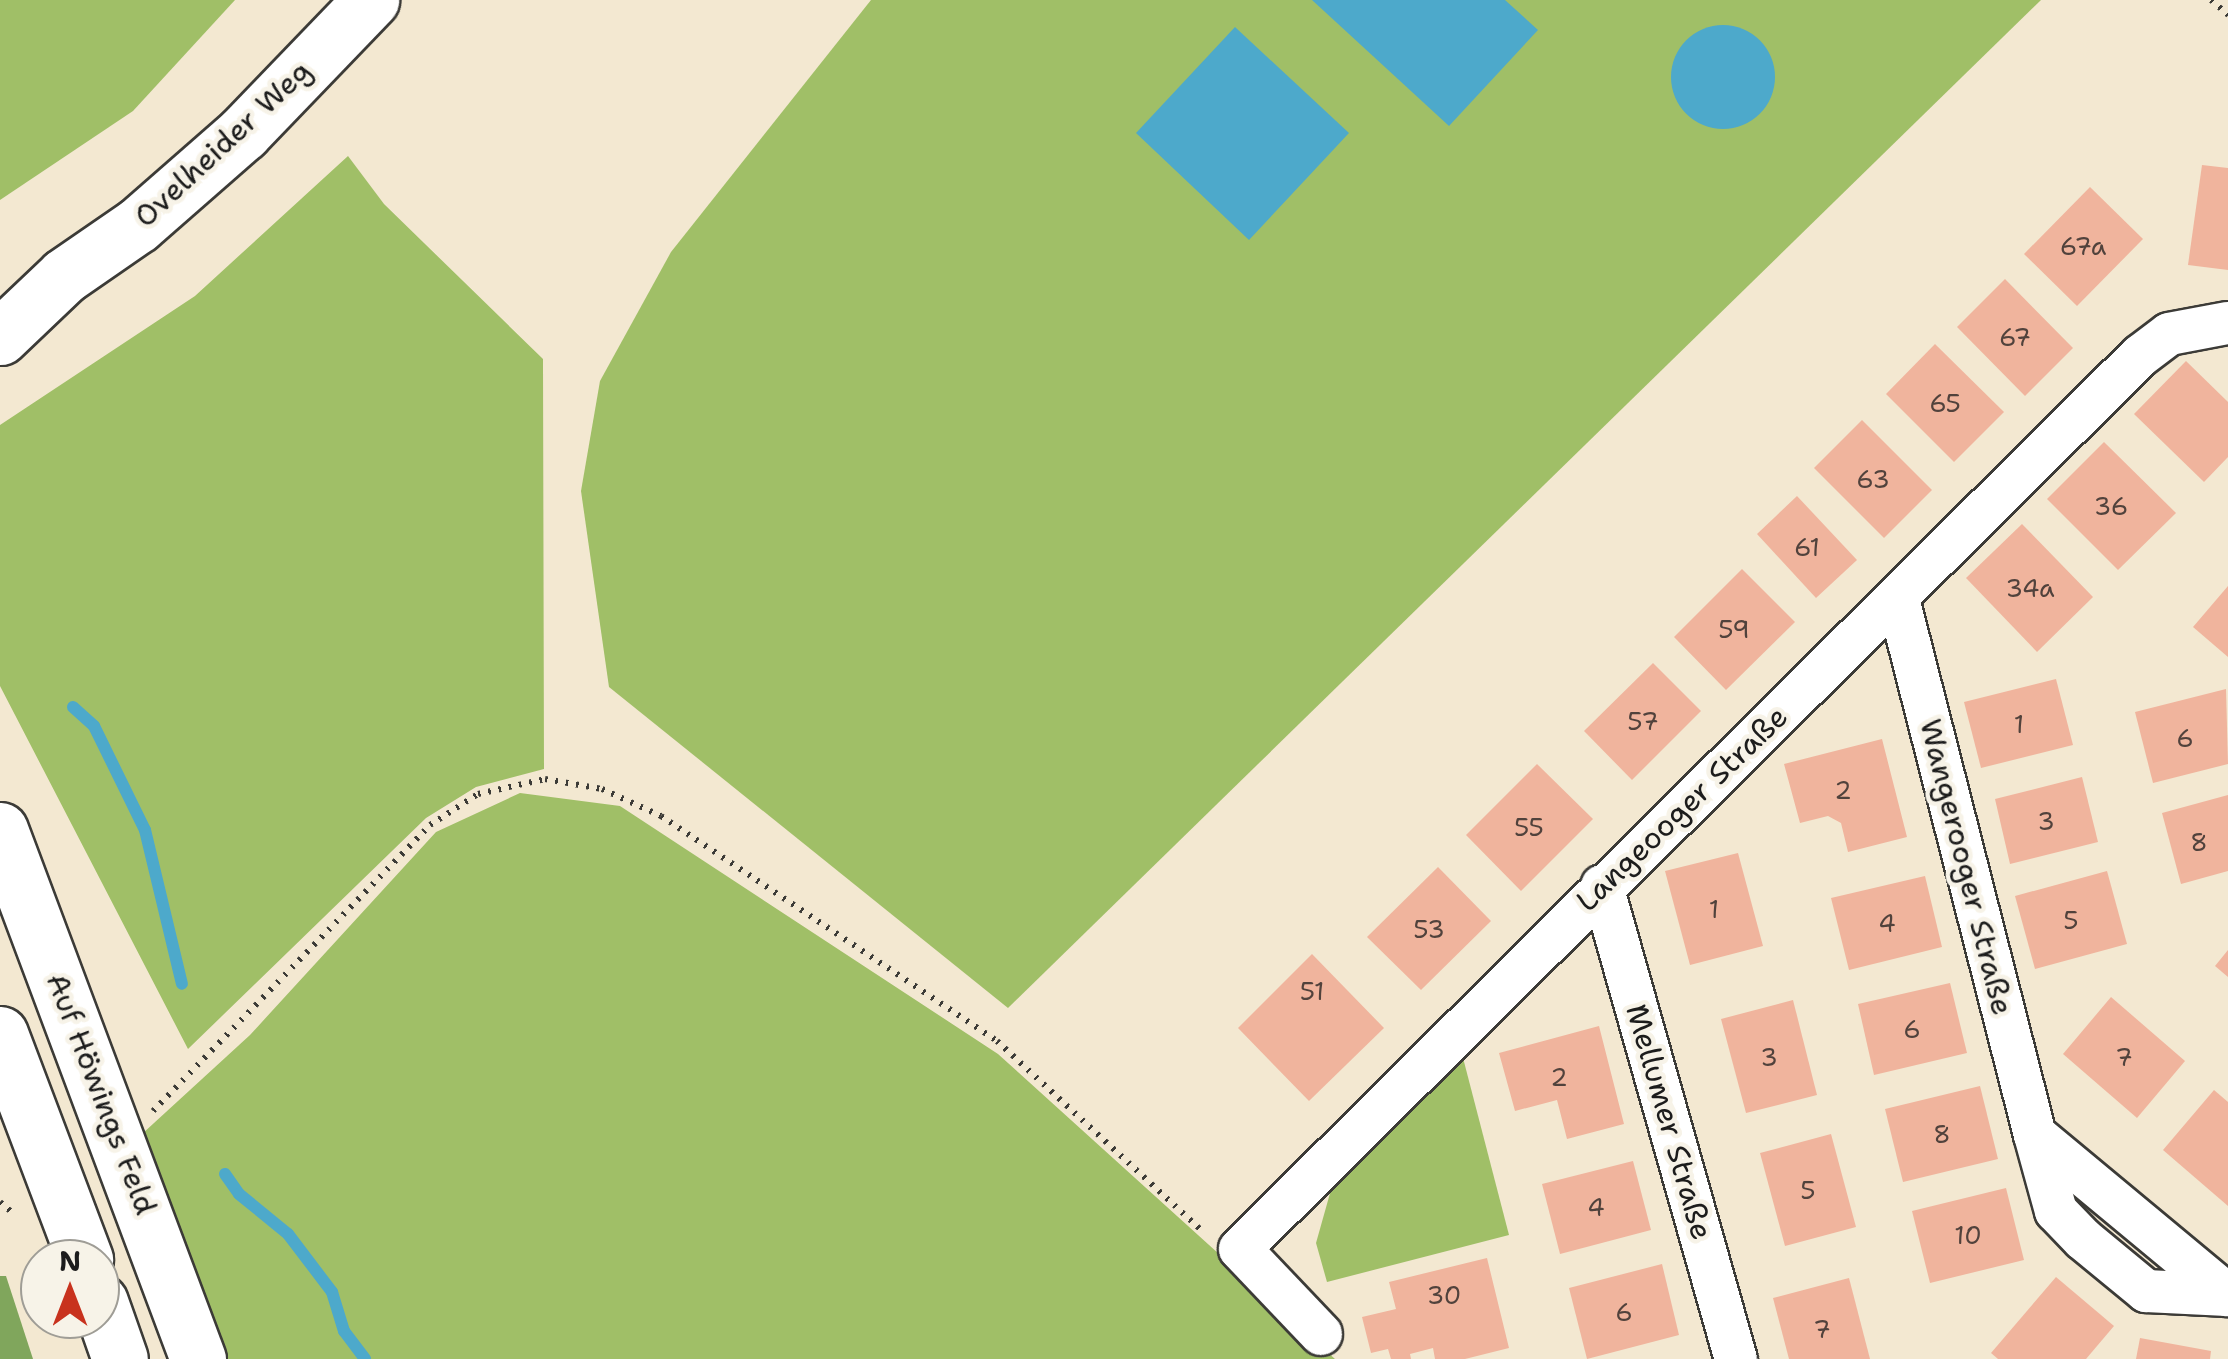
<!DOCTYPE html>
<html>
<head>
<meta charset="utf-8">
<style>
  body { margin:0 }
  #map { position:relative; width:2228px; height:1359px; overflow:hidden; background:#f3e8d1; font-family:"Shantell Sans",sans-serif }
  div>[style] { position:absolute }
  .green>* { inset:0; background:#a0bf67 }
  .forest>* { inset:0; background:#80a65c }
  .water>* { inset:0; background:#4da9cb }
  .round { border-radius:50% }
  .stream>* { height:12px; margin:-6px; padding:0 6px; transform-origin:6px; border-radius:6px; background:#4da9cb }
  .building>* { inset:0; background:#f0b49d }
  .path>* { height:6px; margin-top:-3px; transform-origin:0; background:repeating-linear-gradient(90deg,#3c3b37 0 2.5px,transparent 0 10.5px) }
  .roads { filter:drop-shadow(2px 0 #3c3b37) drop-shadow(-2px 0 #3c3b37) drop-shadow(0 2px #3c3b37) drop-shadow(0 -2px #3c3b37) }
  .street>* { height:42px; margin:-21px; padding:0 21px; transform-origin:21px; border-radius:21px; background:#fff }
  .secondary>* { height:55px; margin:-27.5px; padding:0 27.5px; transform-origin:27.5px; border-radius:27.5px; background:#fff }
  span { translate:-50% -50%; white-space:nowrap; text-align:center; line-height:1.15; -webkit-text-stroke:9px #f7f3e8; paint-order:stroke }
  .number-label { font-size:25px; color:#51423c }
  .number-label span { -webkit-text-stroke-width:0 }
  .street-label { font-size:30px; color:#1c1c1c }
  .north { position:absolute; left:20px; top:1239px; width:100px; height:100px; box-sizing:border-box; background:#f7f3e8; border:2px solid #9f9d96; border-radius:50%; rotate:0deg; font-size:28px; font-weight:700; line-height:40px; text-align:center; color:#1c1c1c }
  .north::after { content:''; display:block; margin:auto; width:35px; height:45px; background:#c8321e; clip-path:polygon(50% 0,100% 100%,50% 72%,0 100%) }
</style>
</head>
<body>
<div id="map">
  <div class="green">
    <div style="clip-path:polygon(0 0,235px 0,133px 111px,0 200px)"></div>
    <div style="clip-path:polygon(871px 0,2041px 0,1008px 1008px,609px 687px,581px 491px,600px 381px,671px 252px)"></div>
    <div style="clip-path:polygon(348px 156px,384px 204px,543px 359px,544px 769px,476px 787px,426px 818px,188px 1049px,0 686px,0 425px,195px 296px)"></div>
    <div style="clip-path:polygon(520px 793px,620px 806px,998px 1054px,1335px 1359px,224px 1359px,142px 1134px,250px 1035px,436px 832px)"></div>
    <div style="clip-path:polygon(1462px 1054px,1509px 1235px,1327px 1282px,1316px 1243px,1334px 1179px)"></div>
  </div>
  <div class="forest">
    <div style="clip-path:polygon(0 1276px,6px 1276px,33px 1359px,0 1359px)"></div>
  </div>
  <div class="water">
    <div style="clip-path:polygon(1312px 0,1505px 0,1538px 30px,1449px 126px)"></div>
    <div class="round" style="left:1671px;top:25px;width:104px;height:104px"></div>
    <div style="clip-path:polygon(1235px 27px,1349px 133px,1249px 240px,1136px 133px)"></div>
  </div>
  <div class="stream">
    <div style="left:73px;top:707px;width:28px;rotate:42deg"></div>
    <div style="left:94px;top:726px;width:116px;rotate:63.9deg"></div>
    <div style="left:145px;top:830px;width:158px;rotate:76.5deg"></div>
    <div style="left:225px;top:1174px;width:24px;rotate:55deg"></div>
    <div style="left:239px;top:1194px;width:63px;rotate:39.2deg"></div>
    <div style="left:288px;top:1234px;width:73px;rotate:52.8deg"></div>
    <div style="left:332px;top:1292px;width:41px;rotate:72.9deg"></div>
    <div style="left:344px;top:1331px;width:35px;rotate:53deg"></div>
  </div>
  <div class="building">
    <div style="clip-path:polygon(2202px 165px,2228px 168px,2228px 270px,2188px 265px)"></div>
    <div style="clip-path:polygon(2090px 187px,2143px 239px,2077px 306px,2024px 254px)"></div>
    <div style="clip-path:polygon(2005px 279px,2073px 348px,2025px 396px,1957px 327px)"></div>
    <div style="clip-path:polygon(1935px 344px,2004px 412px,1954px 462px,1886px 394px)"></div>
    <div style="clip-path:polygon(2186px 361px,2228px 402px,2228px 457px,2204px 482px,2134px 414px)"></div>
    <div style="clip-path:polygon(1862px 420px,1932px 490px,1884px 538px,1814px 468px)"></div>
    <div style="clip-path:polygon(2104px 442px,2176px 513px,2118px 570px,2047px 499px)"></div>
    <div style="clip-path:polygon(1797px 496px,1857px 560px,1816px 598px,1757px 534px)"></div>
    <div style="clip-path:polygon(2022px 524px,2093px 597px,2037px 652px,1966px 578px)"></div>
    <div style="clip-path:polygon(1742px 569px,1795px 622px,1726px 690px,1674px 637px)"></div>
    <div style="clip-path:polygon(2228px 586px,2228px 657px,2193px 627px)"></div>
    <div style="clip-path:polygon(1653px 663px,1701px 711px,1632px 780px,1584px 731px)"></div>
    <div style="clip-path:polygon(2056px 679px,2073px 745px,1981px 768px,1964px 702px)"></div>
    <div style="clip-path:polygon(2226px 689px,2228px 764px,2153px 783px,2135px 712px)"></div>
    <div style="clip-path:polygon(1882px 739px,1907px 837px,1848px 852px,1841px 823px,1828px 816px,1800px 823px,1784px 764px)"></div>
    <div style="clip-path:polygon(1537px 764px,1593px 819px,1521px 891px,1466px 835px)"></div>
    <div style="clip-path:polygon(2082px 777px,2098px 842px,2010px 864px,1995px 799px)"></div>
    <div style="clip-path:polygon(2228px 795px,2228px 871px,2181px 884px,2162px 813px)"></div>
    <div style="clip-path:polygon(1738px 853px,1763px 946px,1690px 965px,1665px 871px)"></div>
    <div style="clip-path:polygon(1438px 867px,1491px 921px,1421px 990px,1367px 937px)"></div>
    <div style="clip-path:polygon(2107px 871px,2127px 944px,2035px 969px,2015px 896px)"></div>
    <div style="clip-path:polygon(1925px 876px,1942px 947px,1849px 970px,1831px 898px)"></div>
    <div style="clip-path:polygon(2228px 950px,2228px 977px,2215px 966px)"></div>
    <div style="clip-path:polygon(1312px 954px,1384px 1028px,1309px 1101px,1238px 1028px)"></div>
    <div style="clip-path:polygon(1950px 983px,1967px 1053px,1874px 1075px,1858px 1004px)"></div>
    <div style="clip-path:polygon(2111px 997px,2185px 1061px,2137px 1118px,2063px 1054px)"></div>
    <div style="clip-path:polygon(1793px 1000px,1817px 1095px,1746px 1113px,1721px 1019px)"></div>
    <div style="clip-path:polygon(1599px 1026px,1624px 1124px,1567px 1139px,1557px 1100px,1515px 1111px,1499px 1053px)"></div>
    <div style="clip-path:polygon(1980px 1086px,1998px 1159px,1903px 1182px,1885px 1109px)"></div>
    <div style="clip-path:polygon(2214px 1090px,2228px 1102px,2228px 1206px,2163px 1150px)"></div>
    <div style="clip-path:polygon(1831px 1134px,1856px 1227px,1785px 1246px,1760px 1153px)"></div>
    <div style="clip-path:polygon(1633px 1161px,1651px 1230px,1560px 1254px,1542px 1184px)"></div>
    <div style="clip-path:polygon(2006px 1188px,2024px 1260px,1930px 1283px,1912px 1211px)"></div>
    <div style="clip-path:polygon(1487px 1258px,1509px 1348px,1465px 1359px,1435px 1359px,1433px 1348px,1410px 1354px,1411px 1359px,1391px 1359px,1388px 1349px,1371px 1353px,1362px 1317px,1396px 1309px,1389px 1282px)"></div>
    <div style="clip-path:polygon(1662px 1264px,1679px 1335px,1587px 1359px,1569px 1288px)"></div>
    <div style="clip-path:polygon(2056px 1277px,2114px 1326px,2086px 1359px,1998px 1359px,1991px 1353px)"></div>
    <div style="clip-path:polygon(1849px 1278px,1870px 1359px,1789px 1359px,1773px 1298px)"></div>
    <div style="clip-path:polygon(2140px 1338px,2211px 1351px,2210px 1359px,2136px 1359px)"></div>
  </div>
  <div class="path">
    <div style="left:2211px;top:0;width:23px;rotate:41deg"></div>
    <div style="left:153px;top:1111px;width:398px;rotate:-45.9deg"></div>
    <div style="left:430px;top:825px;width:57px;rotate:-32.9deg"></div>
    <div style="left:478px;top:794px;width:69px;rotate:-12.6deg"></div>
    <div style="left:545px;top:779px;width:58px;rotate:10deg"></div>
    <div style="left:602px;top:789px;width:65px;rotate:24.6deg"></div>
    <div style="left:661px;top:816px;width:404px;rotate:33.8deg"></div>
    <div style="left:997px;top:1041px;width:281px;rotate:42.8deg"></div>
    <div style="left:0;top:1202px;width:18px;rotate:41deg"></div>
  </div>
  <div class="roads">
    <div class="street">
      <div style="left:1898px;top:599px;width:553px;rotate:75.66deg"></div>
      <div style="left:2035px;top:1135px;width:251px;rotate:39.7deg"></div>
      <div style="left:1602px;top:886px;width:492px;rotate:74.2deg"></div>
      <div style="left:2035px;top:1135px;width:79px;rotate:74.6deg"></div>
      <div style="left:2056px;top:1211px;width:39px;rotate:46deg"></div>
      <div style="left:2083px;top:1239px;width:82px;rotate:39.5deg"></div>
      <div style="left:2146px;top:1291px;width:81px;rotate:2.8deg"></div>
      <div style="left:1321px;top:1334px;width:117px;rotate:-133.6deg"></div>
      <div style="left:1240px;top:1249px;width:1268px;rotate:-44.78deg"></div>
      <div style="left:2140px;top:356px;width:36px;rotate:-37deg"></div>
      <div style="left:2169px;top:334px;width:60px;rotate:-10.6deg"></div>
    </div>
    <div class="secondary">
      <div style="left:0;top:337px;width:88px;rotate:-43.6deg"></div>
      <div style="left:64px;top:276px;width:90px;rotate:-34.6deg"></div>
      <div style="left:138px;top:225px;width:140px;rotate:-41.2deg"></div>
      <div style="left:243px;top:133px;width:185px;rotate:-46.1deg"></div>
      <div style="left:0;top:830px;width:565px;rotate:69.48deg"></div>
      <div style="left:0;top:1034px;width:241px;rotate:69.3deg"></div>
      <div style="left:100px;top:1302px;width:60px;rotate:70.7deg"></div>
    </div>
  </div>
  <div class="number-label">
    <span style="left:2083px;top:246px">67a</span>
    <span style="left:2015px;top:337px">67</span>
    <span style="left:1945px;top:403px">65</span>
    <span style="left:1873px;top:479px">63</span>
    <span style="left:2111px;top:506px">36</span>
    <span style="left:1807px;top:547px">61</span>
    <span style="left:2030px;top:588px">34a</span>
    <span style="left:1734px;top:629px">59</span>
    <span style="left:1643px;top:721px">57</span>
    <span style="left:2019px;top:724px">1</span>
    <span style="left:2185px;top:738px">6</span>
    <span style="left:1843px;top:790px">2</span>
    <span style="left:2046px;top:821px">3</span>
    <span style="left:1529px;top:827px">55</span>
    <span style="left:2199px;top:842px">8</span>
    <span style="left:1714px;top:909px">1</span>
    <span style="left:2071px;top:920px">5</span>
    <span style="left:1887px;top:923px">4</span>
    <span style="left:1429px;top:929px">53</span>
    <span style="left:1312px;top:991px">51</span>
    <span style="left:1912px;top:1029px">6</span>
    <span style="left:1769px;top:1057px">3</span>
    <span style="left:2124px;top:1057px">7</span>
    <span style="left:1559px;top:1077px">2</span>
    <span style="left:1942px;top:1134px">8</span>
    <span style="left:1808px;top:1190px">5</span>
    <span style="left:1596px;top:1207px">4</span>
    <span style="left:1968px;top:1235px">10</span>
    <span style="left:1444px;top:1295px">30</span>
    <span style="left:1624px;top:1312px">6</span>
    <span style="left:1822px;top:1329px">7</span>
  </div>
  <div class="street-label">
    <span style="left:223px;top:144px;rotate:-43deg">Ovelheider Weg</span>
    <span style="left:1682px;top:809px;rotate:-44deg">Langeooger Straße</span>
    <span style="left:1966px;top:867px;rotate:76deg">Wangerooger Straße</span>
    <span style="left:101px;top:1094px;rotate:69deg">Auf Höwings Feld</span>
    <span style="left:1669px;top:1122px;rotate:74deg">Mellumer Straße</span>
  </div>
  <div class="north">N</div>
</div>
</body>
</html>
